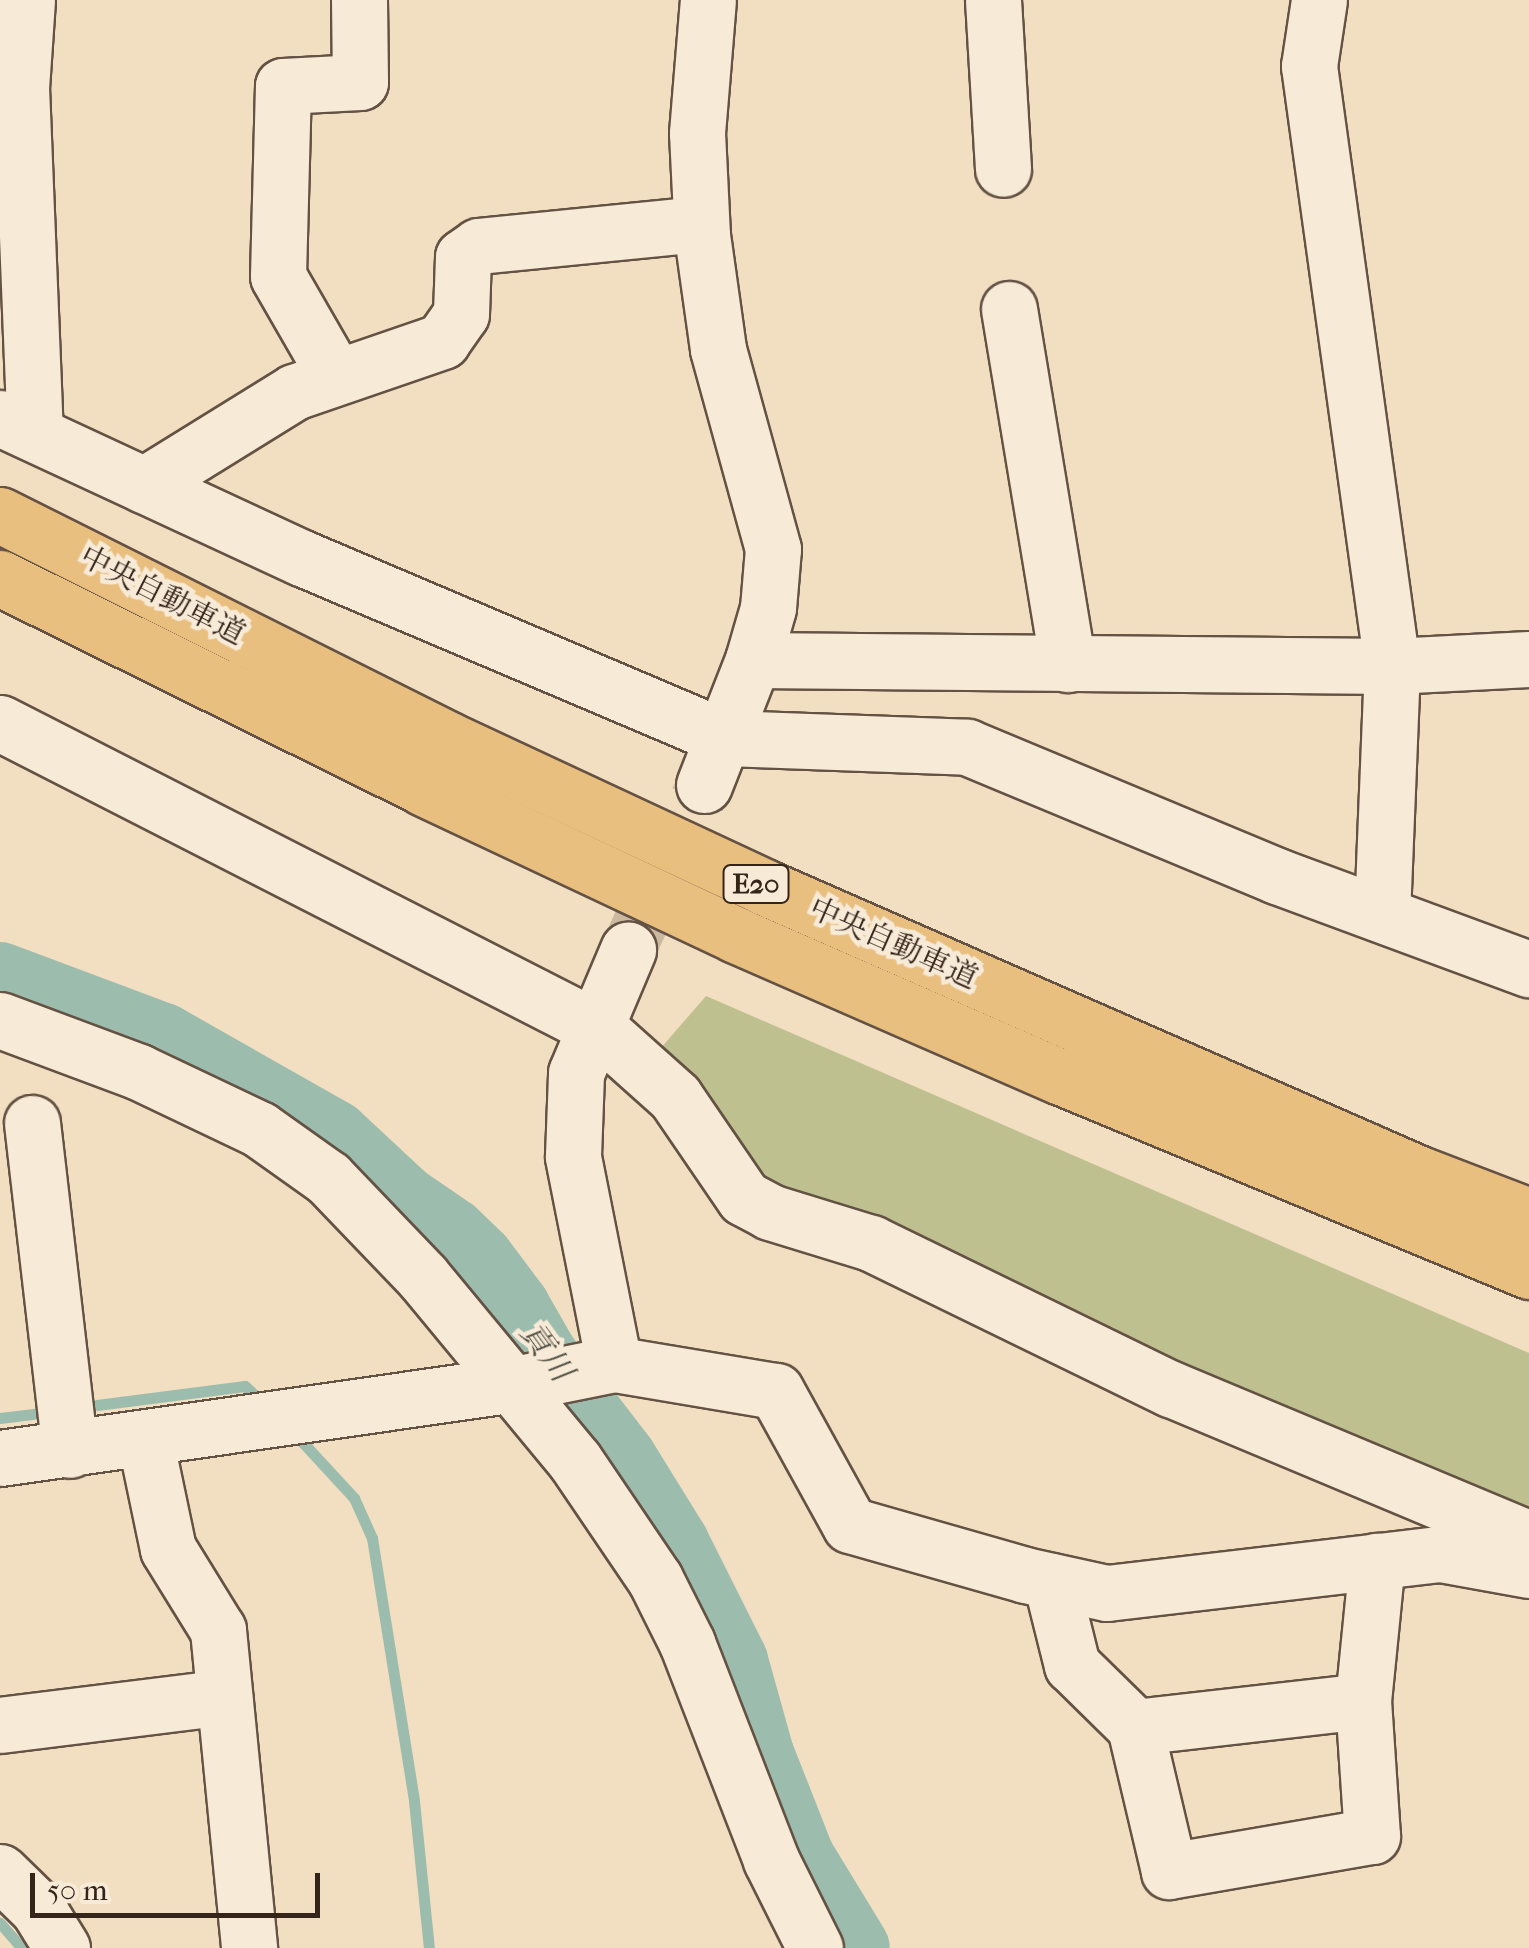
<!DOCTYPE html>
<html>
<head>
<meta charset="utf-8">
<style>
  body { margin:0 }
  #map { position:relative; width:1529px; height:1948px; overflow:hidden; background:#f2dec1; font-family:"IM FELL French Canon","Noto Serif JP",serif }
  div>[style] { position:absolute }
  .green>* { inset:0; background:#bfc090 }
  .stream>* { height:11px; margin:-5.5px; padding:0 5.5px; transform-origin:5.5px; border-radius:5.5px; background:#9cbdad }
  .river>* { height:70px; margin:-35px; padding:0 35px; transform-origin:35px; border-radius:35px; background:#9cbdad }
  .minor-tunnel>* { height:55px; margin-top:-27.5px; transform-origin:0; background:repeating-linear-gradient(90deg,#ccb9a0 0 55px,transparent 0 83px) }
  .roads { filter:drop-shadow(2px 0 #645244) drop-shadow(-2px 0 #645244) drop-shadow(0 2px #645244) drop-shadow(0 -2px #645244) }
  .minor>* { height:55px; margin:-27.5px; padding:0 27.5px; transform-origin:27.5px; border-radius:27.5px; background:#f7ead7 }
  .highway>* { height:55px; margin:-27.5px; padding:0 27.5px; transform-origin:27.5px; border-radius:27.5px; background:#e9bf80 }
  span { translate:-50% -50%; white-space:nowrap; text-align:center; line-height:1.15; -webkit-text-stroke:9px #f7ead7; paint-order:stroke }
  .shield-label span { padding:2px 8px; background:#f7ead7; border:2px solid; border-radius:8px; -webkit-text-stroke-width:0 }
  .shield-label { font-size:28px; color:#35241a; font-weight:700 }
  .street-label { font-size:30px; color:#35241a }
  .water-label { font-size:32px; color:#545246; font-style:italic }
  .scale { position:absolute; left:30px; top:1873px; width:290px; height:45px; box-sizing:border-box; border:5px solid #35241a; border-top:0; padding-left:12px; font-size:30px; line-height:35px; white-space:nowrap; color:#35241a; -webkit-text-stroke:8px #f7ead7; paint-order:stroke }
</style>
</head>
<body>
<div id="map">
  <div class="green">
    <div style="clip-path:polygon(706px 996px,1529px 1353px,1529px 1521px,754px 1180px,660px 1049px)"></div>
  </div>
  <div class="stream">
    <div style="left:97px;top:1405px;width:149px;rotate:-7.3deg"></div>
    <div style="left:245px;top:1386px;width:25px;rotate:43deg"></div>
    <div style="left:0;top:1418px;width:34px;rotate:-7deg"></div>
    <div style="left:295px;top:1434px;width:87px;rotate:47.3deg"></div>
    <div style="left:354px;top:1498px;width:44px;rotate:65.8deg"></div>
    <div style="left:372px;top:1538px;width:266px;rotate:80.9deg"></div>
    <div style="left:414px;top:1801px;width:148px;rotate:84.2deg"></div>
    <div style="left:0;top:1923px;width:33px;rotate:49deg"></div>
  </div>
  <div class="river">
    <div style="left:0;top:977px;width:174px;rotate:20.5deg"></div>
    <div style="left:163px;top:1038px;width:197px;rotate:29.6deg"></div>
    <div style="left:334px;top:1135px;width:96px;rotate:42.9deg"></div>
    <div style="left:404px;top:1200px;width:58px;rotate:34.5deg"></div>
    <div style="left:452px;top:1233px;width:37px;rotate:44deg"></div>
    <div style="left:479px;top:1259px;width:60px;rotate:53.1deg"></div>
    <div style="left:515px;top:1307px;width:56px;rotate:60.3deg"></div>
    <div style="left:543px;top:1356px;width:130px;rotate:52.5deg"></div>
    <div style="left:622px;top:1459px;width:99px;rotate:58.2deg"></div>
    <div style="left:674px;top:1543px;width:132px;rotate:63.4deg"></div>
    <div style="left:733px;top:1661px;width:97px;rotate:74.4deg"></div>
    <div style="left:759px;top:1754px;width:112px;rotate:68.5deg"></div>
    <div style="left:800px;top:1858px;width:105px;rotate:58.6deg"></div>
  </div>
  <div class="minor-tunnel">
    <div style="left:628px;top:950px;width:182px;rotate:-65.3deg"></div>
  </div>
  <div class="roads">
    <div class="minor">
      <div style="left:27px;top:0;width:87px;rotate:93.9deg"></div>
      <div style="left:21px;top:87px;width:347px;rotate:87.7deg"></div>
      <div style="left:993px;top:0;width:169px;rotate:86.6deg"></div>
      <div style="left:1319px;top:0;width:67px;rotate:98.6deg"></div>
      <div style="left:1309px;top:66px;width:606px;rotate:82.12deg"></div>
      <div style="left:1392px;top:666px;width:248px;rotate:92.3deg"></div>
      <div style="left:1009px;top:309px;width:360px;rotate:80.6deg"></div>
      <div style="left:336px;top:377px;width:116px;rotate:-119.9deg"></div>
      <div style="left:278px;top:276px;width:190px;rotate:-88.5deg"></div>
      <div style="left:283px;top:86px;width:77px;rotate:-3deg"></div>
      <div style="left:360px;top:82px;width:82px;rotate:-90.7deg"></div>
      <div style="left:0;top:418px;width:333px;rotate:24.9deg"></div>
      <div style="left:302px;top:558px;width:461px;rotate:23deg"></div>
      <div style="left:726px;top:738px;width:241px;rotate:2.1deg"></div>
      <div style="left:967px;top:747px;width:336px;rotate:22.6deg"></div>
      <div style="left:1277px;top:876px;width:269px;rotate:20.3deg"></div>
      <div style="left:144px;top:485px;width:176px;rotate:-31.8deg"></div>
      <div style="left:294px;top:392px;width:157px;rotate:-19deg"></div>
      <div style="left:442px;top:341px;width:33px;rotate:-55deg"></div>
      <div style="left:461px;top:314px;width:57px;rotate:-88deg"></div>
      <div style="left:463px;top:257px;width:19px;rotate:-35deg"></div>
      <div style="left:479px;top:246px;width:223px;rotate:-5.7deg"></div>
      <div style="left:753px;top:660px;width:639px;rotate:0.54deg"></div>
      <div style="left:1392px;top:666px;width:137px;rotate:-2.9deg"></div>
      <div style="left:0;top:723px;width:673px;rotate:27.06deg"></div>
      <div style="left:599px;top:1029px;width:102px;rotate:41.8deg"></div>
      <div style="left:675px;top:1097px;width:122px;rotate:55.7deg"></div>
      <div style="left:744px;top:1198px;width:30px;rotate:28deg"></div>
      <div style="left:770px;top:1212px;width:106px;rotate:17.1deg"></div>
      <div style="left:871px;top:1243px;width:334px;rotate:26deg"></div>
      <div style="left:1171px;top:1389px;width:388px;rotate:22.7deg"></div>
      <div style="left:704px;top:785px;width:134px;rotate:-68.6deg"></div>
      <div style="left:753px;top:660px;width:54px;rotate:-73.9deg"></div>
      <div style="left:768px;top:608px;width:59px;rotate:-85.2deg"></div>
      <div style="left:773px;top:549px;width:207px;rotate:-105.4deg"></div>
      <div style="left:718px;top:349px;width:115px;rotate:-98deg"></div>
      <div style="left:702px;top:235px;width:102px;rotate:-92.8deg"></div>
      <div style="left:697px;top:133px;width:133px;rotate:-85.3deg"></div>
      <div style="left:0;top:1020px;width:148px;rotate:20.5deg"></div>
      <div style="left:139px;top:1072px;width:133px;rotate:25.4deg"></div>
      <div style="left:259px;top:1129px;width:85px;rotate:35.4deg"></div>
      <div style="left:328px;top:1178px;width:136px;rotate:46.2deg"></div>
      <div style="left:422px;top:1276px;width:240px;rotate:50.4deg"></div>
      <div style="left:575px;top:1461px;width:143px;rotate:55.9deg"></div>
      <div style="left:655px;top:1579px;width:72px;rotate:63.4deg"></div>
      <div style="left:687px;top:1643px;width:233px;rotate:68.8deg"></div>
      <div style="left:771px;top:1860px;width:98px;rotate:63.4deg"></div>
      <div style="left:32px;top:1123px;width:329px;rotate:83.4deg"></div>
      <div style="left:614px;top:1364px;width:212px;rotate:-101.2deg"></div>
      <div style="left:573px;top:1156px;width:83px;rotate:-87.9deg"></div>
      <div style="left:576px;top:1073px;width:134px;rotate:-67.1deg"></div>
      <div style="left:145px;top:1439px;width:112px;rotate:78.2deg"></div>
      <div style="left:168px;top:1549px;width:95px;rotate:58.3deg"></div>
      <div style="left:218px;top:1630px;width:320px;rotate:84.4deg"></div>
      <div style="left:0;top:1458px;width:520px;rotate:-8.18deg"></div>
      <div style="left:515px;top:1384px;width:101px;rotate:-11.4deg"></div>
      <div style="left:614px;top:1364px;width:164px;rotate:9.5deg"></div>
      <div style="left:776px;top:1391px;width:153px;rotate:61.1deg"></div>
      <div style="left:850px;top:1525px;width:182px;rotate:15.9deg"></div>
      <div style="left:1025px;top:1575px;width:84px;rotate:12.4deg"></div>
      <div style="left:1107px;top:1593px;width:335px;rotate:-6.7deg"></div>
      <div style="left:1440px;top:1554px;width:90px;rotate:10.2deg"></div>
      <div style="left:1051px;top:1581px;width:87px;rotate:76deg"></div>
      <div style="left:1072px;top:1665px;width:88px;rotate:44.5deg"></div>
      <div style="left:1135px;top:1727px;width:148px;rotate:76.7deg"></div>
      <div style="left:1169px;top:1871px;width:206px;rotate:-9.8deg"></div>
      <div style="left:1372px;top:1836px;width:135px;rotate:-93.8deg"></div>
      <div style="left:1363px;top:1701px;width:141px;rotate:-84.3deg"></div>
      <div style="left:0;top:1725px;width:226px;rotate:-7.1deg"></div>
      <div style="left:1135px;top:1727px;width:229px;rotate:-6.5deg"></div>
      <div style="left:0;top:1872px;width:53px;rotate:44.2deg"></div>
      <div style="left:38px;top:1909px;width:46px;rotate:58.4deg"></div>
    </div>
    <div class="highway">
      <div style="left:0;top:515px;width:502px;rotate:26.62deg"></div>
      <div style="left:449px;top:740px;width:348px;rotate:25deg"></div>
      <div style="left:764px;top:887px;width:713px;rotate:23.65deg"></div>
      <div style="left:1417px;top:1173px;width:120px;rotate:21deg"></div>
      <div style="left:0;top:578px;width:473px;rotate:26.3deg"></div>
      <div style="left:424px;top:788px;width:345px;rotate:25.2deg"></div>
      <div style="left:736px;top:935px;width:352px;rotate:23.6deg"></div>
      <div style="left:1059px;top:1076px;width:509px;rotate:22.53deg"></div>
    </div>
  </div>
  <div class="shield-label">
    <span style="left:756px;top:884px">E20</span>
  </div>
  <div class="street-label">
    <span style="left:162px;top:596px;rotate:27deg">中央自動車道</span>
    <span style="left:893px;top:944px;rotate:24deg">中央自動車道</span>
  </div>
  <div class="water-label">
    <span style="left:546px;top:1352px;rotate:54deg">貢川</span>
  </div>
  <div class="scale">50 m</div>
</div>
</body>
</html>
